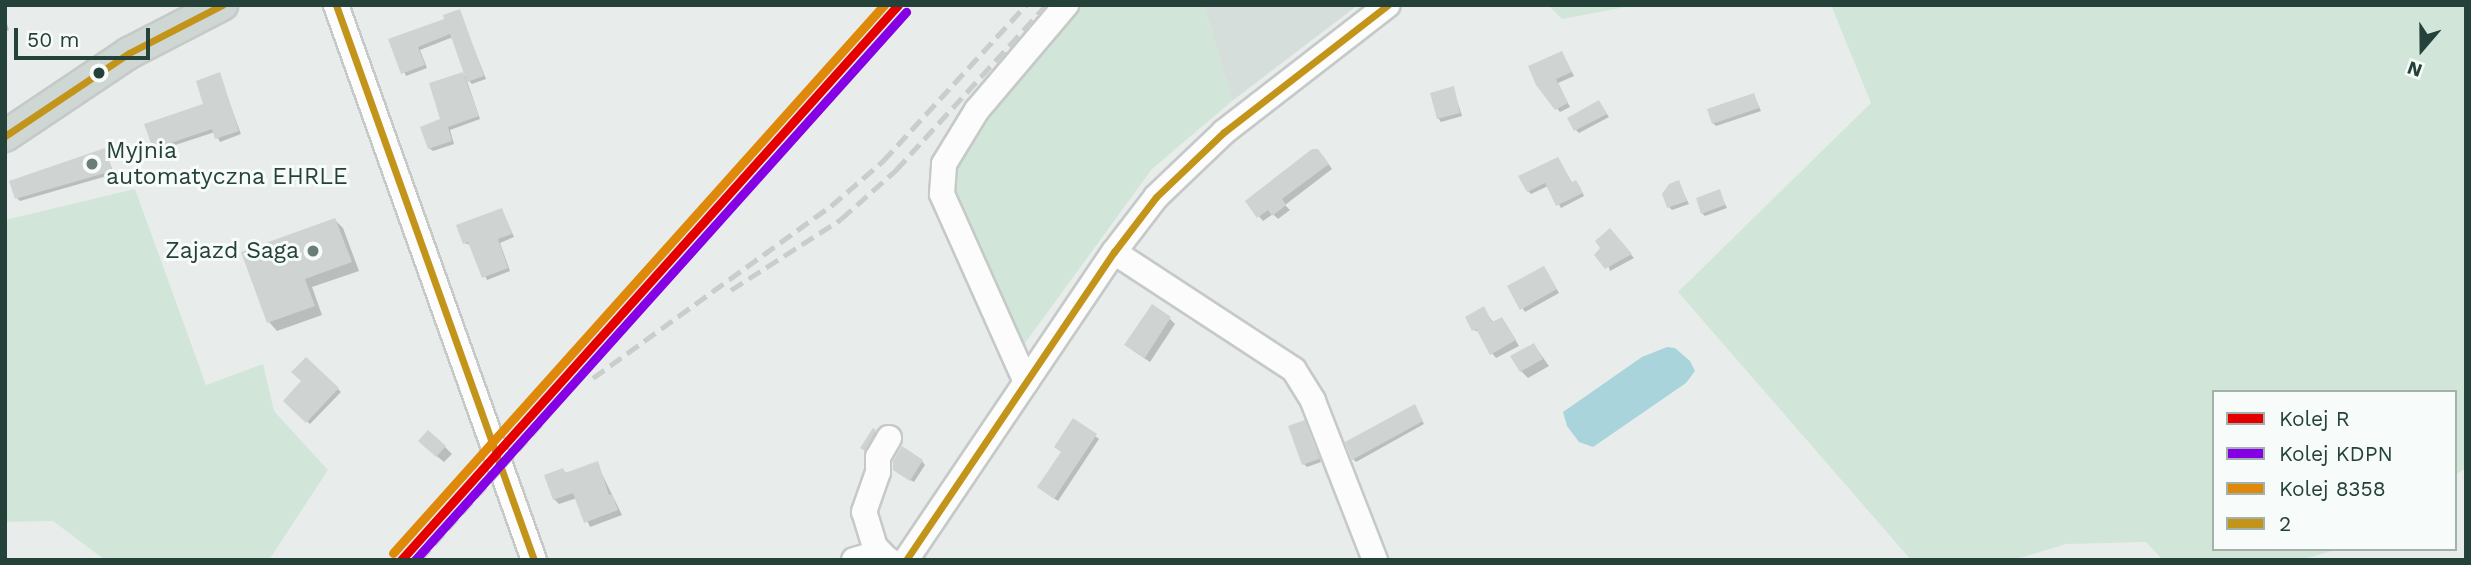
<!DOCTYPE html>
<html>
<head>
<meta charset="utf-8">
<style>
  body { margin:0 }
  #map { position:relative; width:2471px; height:565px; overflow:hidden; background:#e8edeb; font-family:"Work Sans",sans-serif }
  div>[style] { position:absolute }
  .built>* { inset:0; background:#d6dedb }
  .green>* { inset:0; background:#d1e6d8 }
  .water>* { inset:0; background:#a9d4db }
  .shadow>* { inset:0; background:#0003 }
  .building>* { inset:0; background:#cfd4d2 }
  .roads { filter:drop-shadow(2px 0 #c5cac8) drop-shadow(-2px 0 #c5cac8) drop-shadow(0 2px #c5cac8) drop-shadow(0 -2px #c5cac8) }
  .minor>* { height:24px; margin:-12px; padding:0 12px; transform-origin:12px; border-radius:12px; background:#fcfcfc }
  .major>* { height:30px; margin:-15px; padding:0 15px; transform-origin:15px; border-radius:15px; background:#cfd7d5 }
  .rail>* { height:5px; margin-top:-2.5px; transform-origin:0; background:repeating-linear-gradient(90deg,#c9cdcc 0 14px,transparent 0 21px) }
  .bus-1>* { height:7px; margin:-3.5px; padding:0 3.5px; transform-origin:3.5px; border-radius:3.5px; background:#c3941a }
  .rail-1>* { height:9px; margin:-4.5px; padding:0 4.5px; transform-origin:4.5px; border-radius:4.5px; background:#e50000 }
  .rail-2>* { height:9px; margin:-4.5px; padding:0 4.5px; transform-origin:4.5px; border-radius:4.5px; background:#8500e5 }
  .rail-3>* { height:9px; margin:-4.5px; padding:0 4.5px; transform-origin:4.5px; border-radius:4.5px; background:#de8909 }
  .dots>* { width:19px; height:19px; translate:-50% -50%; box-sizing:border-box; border:4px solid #f7fbf9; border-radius:50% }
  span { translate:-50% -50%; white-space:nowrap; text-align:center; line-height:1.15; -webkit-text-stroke:6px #f7fbf9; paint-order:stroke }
  .poi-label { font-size:23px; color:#24423a }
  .left { translate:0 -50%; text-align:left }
  .right { translate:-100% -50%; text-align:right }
  .frame { position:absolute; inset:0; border:7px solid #24423a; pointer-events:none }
  .legend { position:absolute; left:2212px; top:390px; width:245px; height:161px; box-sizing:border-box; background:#f7fbf9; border:2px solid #a3b1ad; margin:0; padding:9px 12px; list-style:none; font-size:21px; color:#24423a }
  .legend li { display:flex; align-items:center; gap:14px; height:35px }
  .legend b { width:35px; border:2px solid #a3b1ad }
  .north { position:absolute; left:2387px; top:14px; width:70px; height:70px; -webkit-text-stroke:5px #f7fbf9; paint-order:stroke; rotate:200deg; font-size:19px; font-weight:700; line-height:28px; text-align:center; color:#24423a }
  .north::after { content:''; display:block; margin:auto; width:24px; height:32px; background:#24423a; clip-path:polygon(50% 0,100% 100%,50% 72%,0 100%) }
  .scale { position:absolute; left:14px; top:28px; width:136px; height:32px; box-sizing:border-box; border:4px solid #24423a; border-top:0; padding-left:9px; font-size:21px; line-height:24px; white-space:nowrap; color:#24423a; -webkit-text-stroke:5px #f7fbf9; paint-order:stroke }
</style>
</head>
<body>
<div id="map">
  <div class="built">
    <div style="clip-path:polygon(1204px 5px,1358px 5px,1232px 101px)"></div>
  </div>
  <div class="green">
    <div style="clip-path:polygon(1081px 5px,1204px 5px,1232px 101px,1152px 169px,1009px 365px,932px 190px,954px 180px,964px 153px,1000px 100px)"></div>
    <div style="clip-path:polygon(1548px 5px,1636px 5px,1562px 19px)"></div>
    <div style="clip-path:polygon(1831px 5px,2466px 5px,2466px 468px,2455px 475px,2455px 392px,2214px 392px,2214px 549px,2338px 549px,2301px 560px,2163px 560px,2146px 542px,2066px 544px,2013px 560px,1911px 560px,1678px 292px,1871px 103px)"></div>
    <div style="clip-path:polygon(135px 189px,206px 385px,263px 364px,274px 411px,328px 470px,269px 560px,105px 560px,53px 521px,5px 522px,5px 220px)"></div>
  </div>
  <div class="water">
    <div style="clip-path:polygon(1667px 347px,1675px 348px,1690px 361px,1695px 371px,1686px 383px,1593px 447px,1579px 442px,1567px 426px,1563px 412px,1642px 357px)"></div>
  </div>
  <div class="shadow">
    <div style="clip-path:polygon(459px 11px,486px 79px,472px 84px,466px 78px,480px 119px,450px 130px,454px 144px,433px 151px,429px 148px,463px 74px,469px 80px,453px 37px,420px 50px,427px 68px,406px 76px,391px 40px,446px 20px)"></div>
    <div style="clip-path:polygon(5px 18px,9px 30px,5px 32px)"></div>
    <div style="clip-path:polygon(1562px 53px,1574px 76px,1558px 83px,1570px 107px,1560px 112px,1537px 84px)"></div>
    <div style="clip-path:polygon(219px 74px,241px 134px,220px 142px,215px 132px,157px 151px,154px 148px,206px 105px)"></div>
    <div style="clip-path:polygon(1453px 88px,1462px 116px,1441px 122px,1438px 118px)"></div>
    <div style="clip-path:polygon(1754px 95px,1761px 111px,1716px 126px,1713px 123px)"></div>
    <div style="clip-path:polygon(1599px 102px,1609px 117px,1579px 133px,1576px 130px)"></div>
    <div style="clip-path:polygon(105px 150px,114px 174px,20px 201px,17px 198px)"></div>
    <div style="clip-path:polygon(1323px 156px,1332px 169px,1285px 205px,1290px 210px,1278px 219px,1273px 214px,1263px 221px,1247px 202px)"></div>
    <div style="clip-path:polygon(1558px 159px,1572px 184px,1579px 185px,1584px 196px,1561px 208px,1548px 186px,1531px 194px,1528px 191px)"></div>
    <div style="clip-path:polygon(1678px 182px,1689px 204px,1672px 210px,1669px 207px)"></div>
    <div style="clip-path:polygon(1719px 191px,1727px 208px,1705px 216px,1702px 213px)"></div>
    <div style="clip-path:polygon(502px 210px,514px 237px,500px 243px,510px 271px,487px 280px,471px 245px,464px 243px)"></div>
    <div style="clip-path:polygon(335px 220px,343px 228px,359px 271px,312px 287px,322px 315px,277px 331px,269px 322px,243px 253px)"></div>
    <div style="clip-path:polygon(1610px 231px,1634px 258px,1610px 271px,1603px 248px)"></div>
    <div style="clip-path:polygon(1544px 268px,1559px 293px,1525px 312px,1509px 287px)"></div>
    <div style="clip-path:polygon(1483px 309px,1494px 323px,1501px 319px,1506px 324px,1519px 346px,1496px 358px,1492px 353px,1481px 333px,1474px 330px)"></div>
    <div style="clip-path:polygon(1170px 319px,1175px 324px,1150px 362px,1132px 350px)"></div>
    <div style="clip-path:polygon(1534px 345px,1549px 366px,1528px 378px,1521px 371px)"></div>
    <div style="clip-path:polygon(306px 359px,341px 392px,310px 424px,285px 401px,303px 381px)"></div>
    <div style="clip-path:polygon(1414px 406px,1424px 424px,1356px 462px,1353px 459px)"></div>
    <div style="clip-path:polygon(1074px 420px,1099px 439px,1058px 501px,1042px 490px,1063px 452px)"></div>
    <div style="clip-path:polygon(1304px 422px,1321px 462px,1307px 467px,1304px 464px)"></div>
    <div style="clip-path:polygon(874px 431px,878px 435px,868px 453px,862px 448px)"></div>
    <div style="clip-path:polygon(445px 447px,452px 454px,444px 462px,427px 448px)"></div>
    <div style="clip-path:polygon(922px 461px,925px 465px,914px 482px,898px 473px)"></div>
    <div style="clip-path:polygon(597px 464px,622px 515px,590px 527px,577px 498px,559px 504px,554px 499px,563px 470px,567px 474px)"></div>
  </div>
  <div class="building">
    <div style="clip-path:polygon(460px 9px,484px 76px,467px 82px,450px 34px,418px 47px,425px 65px,401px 74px,388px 39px,444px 19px,443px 15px)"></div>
    <div style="clip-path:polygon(1562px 51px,1572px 72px,1556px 79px,1568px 103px,1555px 110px,1536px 85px,1528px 66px)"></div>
    <div style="clip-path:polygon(220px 72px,239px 131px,215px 139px,212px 129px,153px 149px,144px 124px,203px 104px,196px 81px)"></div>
    <div style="clip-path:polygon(463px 72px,479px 116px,448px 127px,452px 141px,428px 149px,420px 127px,440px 119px,429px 83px)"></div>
    <div style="clip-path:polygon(1454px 86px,1460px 113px,1437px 119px,1430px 93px)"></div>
    <div style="clip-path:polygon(1754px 93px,1759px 108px,1712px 124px,1707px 109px)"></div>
    <div style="clip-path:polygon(1599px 100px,1607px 114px,1574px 131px,1567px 118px)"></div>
    <div style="clip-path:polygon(105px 148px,112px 171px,15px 199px,9px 181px)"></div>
    <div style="clip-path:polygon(1312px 149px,1318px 149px,1329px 164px,1282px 199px,1286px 205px,1272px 216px,1268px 210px,1257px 218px,1245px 201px)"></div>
    <div style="clip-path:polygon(1558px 157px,1572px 182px,1576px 180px,1583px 193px,1556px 206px,1545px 183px,1527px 192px,1518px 176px)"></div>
    <div style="clip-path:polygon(1679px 180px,1687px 201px,1667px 208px,1662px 194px,1669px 184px)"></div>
    <div style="clip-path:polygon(1720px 189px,1725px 205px,1701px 214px,1696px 198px)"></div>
    <div style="clip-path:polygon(502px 208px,512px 234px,498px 239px,508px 268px,482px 278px,468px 242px,463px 244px,456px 225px)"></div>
    <div style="clip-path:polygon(335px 218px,352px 262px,305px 279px,315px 306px,267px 323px,241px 252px)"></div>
    <div style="clip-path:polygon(1610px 228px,1632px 254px,1605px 269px,1594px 255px,1600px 248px,1595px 241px)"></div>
    <div style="clip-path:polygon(1544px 266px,1557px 289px,1520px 310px,1507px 286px)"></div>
    <div style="clip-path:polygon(1152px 304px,1171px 317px,1145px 358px,1124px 345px)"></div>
    <div style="clip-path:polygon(1484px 306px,1492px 322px,1502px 317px,1516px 340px,1490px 355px,1476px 329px,1472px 331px,1465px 317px)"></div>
    <div style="clip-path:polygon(1534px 343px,1543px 359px,1520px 372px,1510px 356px)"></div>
    <div style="clip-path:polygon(306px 357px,339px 388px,306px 423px,283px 401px,301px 381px,291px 372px)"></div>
    <div style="clip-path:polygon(1415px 404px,1423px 421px,1352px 460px,1345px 442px)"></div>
    <div style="clip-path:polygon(1073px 418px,1097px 434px,1054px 499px,1037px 487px,1061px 452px,1054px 447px)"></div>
    <div style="clip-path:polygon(1305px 420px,1319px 459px,1302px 465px,1288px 426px)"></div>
    <div style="clip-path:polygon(873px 428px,876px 430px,865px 451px,860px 448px)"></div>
    <div style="clip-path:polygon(428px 430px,446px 446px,436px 457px,418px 441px)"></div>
    <div style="clip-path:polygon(902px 446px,923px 460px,910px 481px,893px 470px,893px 461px)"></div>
    <div style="clip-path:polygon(598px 461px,609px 495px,612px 494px,618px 510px,584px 523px,573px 493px,553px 500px,544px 475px,563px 468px,565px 473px)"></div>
  </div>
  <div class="roads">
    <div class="minor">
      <div style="left:336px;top:5px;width:589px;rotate:70.37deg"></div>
      <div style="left:1114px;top:252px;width:215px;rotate:33.2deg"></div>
      <div style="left:1294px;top:370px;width:36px;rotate:58deg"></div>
      <div style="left:1313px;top:401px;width:171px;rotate:68.7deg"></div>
      <div style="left:1026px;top:382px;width:206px;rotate:-114.1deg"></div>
      <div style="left:942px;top:194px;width:30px;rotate:-86deg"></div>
      <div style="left:944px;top:164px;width:63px;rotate:-58.6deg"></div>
      <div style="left:977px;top:110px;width:138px;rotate:-49.7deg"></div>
      <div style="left:885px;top:557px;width:14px;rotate:-135deg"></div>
      <div style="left:875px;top:547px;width:37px;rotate:-107deg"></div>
      <div style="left:864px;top:512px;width:42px;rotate:-70.7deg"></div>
      <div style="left:878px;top:472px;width:15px;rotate:-90deg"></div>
      <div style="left:878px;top:457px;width:22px;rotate:-60deg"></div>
      <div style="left:854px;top:560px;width:18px;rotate:-16deg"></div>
      <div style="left:871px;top:555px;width:19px;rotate:16deg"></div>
      <div style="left:906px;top:560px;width:372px;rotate:-56deg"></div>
      <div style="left:1114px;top:252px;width:69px;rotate:-52.6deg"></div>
      <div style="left:1156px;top:197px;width:94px;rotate:-43.7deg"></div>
      <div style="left:1224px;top:132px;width:207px;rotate:-37.8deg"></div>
    </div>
    <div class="major">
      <div style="left:5px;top:136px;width:149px;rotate:-33.8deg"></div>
      <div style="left:129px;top:53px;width:105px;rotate:-27.3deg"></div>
    </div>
  </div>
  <div class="rail">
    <div style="left:731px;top:290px;width:131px;rotate:-32.8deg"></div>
    <div style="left:841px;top:219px;width:74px;rotate:-41.7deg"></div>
    <div style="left:896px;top:170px;width:223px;rotate:-47.7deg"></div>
    <div style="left:593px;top:378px;width:294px;rotate:-35.9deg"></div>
    <div style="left:831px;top:206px;width:69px;rotate:-40.9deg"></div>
    <div style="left:883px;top:161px;width:212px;rotate:-47.5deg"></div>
    <div style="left:420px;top:560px;width:185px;rotate:-48.3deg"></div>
  </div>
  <div class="bus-1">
    <div style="left:336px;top:5px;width:589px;rotate:70.37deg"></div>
    <div style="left:5px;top:136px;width:149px;rotate:-33.8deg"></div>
    <div style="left:129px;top:53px;width:105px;rotate:-27.3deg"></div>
    <div style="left:906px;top:560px;width:372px;rotate:-56deg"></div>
    <div style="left:1114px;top:252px;width:69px;rotate:-52.6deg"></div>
    <div style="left:1156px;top:197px;width:94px;rotate:-43.7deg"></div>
    <div style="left:1224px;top:132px;width:207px;rotate:-37.8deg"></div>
  </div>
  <div class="rail-1">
    <div style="left:401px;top:560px;width:745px;rotate:-48.16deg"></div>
  </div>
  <div class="rail-2">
    <div style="left:415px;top:560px;width:736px;rotate:-48.14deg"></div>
  </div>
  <div class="rail-3">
    <div style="left:393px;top:553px;width:736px;rotate:-48.14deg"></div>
  </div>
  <div class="dots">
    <div style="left:99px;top:73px;background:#24423a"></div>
    <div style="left:92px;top:164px;background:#697e78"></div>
    <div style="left:313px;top:251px;background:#697e78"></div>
  </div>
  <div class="poi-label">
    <span class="left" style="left:106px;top:164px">Myjnia<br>automatyczna EHRLE</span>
    <span class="right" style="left:299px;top:251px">Zajazd Saga</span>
  </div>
  <div class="frame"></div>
  <ul class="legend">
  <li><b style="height:9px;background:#e50000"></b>Kolej R</li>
  <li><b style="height:9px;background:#8500e5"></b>Kolej KDPN</li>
  <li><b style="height:9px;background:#de8909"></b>Kolej 8358</li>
  <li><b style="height:9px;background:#c3941a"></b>2</li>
  </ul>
  <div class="north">N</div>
  <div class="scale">50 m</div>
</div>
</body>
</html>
